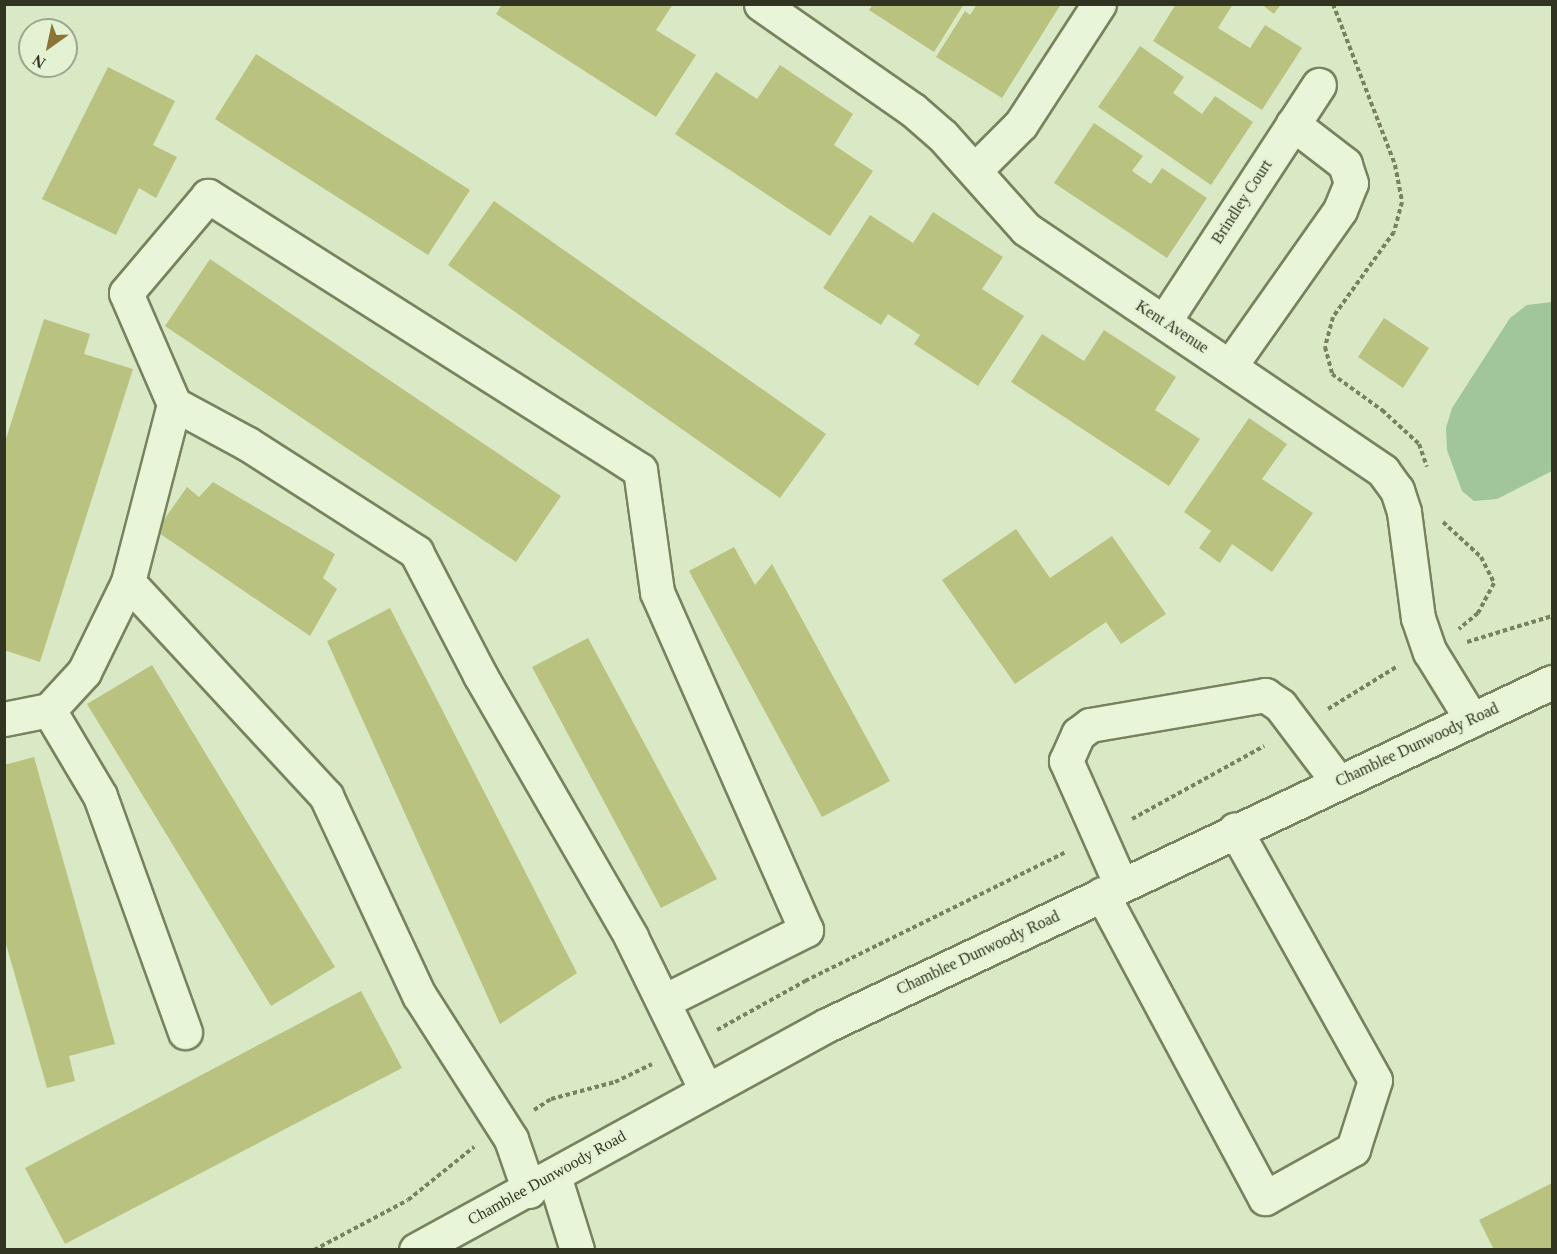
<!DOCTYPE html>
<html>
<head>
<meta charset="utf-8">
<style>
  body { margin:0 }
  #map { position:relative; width:1557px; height:1254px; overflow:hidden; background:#d9e9c6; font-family:Georgia,serif }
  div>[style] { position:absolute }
  .green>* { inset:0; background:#a1c69b }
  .building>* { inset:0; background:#b9c37f }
  .path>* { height:4px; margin-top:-2px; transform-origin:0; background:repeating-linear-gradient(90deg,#78835d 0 4.5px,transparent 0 7.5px) }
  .roads { filter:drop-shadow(2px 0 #78835d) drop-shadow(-2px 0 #78835d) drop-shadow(0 2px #78835d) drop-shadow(0 -2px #78835d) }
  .minor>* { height:33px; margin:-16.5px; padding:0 16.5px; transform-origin:16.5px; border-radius:16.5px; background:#e8f5d8 }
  span { translate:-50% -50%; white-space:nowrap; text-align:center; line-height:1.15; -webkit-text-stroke:4.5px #e4f2d4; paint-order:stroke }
  .street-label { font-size:16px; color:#303420 }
  .frame { position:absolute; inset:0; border:6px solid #303420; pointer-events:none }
  .north { position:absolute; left:18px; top:18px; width:60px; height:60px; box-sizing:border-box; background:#e4f2d4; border:2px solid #9ca68c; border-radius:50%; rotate:213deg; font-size:16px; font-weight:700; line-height:24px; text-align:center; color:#303420 }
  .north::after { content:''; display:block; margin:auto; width:21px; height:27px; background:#8b7434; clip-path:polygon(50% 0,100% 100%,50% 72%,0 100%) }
</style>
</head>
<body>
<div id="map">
  <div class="green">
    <div style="clip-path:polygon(1552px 302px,1552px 471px,1497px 499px,1474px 501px,1462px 491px,1447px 450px,1446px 428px,1452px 408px,1510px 318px,1527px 305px)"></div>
  </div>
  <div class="building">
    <div style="clip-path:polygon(502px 4px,673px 4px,656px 30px,696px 55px,656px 117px,496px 14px)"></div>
    <div style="clip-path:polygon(873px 4px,964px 4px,934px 52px,869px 10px)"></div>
    <div style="clip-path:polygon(977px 4px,1061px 4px,1002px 98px,936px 57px,965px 11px,970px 15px)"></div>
    <div style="clip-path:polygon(1176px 4px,1233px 4px,1218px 28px,1250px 48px,1265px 25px,1302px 48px,1262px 110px,1153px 41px)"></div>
    <div style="clip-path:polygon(1261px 4px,1281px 4px,1274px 14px)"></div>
    <div style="clip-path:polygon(1140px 46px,1184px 77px,1173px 93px,1202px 114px,1215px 96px,1253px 122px,1211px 185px,1098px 107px)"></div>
    <div style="clip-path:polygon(256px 54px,470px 190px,428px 255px,215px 119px)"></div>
    <div style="clip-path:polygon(780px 65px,853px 114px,834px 145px,873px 171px,830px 236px,675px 134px,716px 72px,757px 99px)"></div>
    <div style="clip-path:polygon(108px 67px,175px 101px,153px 145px,177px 157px,156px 198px,139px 188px,116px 235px,42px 199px)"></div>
    <div style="clip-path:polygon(1094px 123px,1143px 156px,1132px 171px,1151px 184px,1162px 168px,1207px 198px,1167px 258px,1054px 183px)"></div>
    <div style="clip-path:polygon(494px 201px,826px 434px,780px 498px,448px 265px)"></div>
    <div style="clip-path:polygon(933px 212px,1003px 257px,982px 289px,1024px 316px,978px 386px,914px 344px,920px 335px,888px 314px,881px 325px,823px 288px,870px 215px,913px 243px)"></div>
    <div style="clip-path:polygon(210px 259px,561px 496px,516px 562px,165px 326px)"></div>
    <div style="clip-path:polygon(1384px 318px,1429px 348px,1403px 388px,1358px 357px)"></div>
    <div style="clip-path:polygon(44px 319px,90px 334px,84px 354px,133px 369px,40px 662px,4px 650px,4px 445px)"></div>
    <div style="clip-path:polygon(1104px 330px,1176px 377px,1155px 410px,1200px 439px,1169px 486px,1011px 382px,1042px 334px,1084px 361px)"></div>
    <div style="clip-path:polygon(1249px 418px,1287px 444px,1262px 479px,1313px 513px,1272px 572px,1232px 544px,1220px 563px,1199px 548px,1211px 531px,1184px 512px)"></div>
    <div style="clip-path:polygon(213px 482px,335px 554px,323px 578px,337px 589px,310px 636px,156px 531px,187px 487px,199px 497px)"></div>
    <div style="clip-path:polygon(1016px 529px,1050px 578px,1112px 536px,1166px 614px,1121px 644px,1106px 622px,1015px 684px,942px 580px)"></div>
    <div style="clip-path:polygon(734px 547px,755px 585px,772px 564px,890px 781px,822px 817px,689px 571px)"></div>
    <div style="clip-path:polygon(390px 608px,577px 973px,500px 1024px,327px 641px)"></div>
    <div style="clip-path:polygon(588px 638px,717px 879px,661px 908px,532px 667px)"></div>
    <div style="clip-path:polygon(152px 665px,335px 967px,271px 1006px,87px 704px)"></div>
    <div style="clip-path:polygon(34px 757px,115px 1044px,69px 1056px,75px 1081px,47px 1088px,4px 937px,4px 765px)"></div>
    <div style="clip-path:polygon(361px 991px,402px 1068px,65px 1244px,25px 1168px)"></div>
    <div style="clip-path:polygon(1552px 1183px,1552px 1250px,1494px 1250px,1479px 1220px)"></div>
  </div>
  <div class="path">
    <div style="left:1333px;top:4px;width:173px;rotate:68.9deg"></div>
    <div style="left:1395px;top:165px;width:38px;rotate:79deg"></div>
    <div style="left:1402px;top:202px;width:31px;rotate:105deg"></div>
    <div style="left:1394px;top:232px;width:105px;rotate:125.7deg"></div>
    <div style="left:1333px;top:317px;width:31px;rotate:105deg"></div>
    <div style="left:1325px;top:347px;width:28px;rotate:75deg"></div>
    <div style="left:1332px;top:374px;width:62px;rotate:35.8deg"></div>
    <div style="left:1382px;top:410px;width:50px;rotate:42.6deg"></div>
    <div style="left:1419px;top:444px;width:24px;rotate:71deg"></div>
    <div style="left:1443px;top:522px;width:52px;rotate:42.6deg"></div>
    <div style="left:1481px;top:557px;width:29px;rotate:63deg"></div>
    <div style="left:1494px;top:583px;width:34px;rotate:118deg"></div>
    <div style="left:1478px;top:613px;width:25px;rotate:140deg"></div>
    <div style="left:1467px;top:642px;width:89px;rotate:-17deg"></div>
    <div style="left:1328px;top:709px;width:82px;rotate:-31.6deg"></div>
    <div style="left:1132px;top:819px;width:151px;rotate:-28.9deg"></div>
    <div style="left:717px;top:1030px;width:101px;rotate:-29.1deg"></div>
    <div style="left:805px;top:981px;width:291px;rotate:-26.3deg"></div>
    <div style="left:534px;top:1110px;width:20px;rotate:-33deg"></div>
    <div style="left:551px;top:1099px;width:66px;rotate:-14.9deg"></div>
    <div style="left:615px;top:1082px;width:41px;rotate:-25.9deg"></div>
    <div style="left:314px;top:1250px;width:106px;rotate:-28deg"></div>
    <div style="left:408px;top:1200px;width:85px;rotate:-38.8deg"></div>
  </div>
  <div class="roads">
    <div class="minor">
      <div style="left:761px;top:4px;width:185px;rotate:34.9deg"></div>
      <div style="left:913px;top:110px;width:38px;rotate:41deg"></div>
      <div style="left:942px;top:135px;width:126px;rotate:48.2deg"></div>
      <div style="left:1026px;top:229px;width:431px;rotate:34.1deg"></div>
      <div style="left:1383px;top:471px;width:24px;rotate:54deg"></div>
      <div style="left:1397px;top:490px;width:23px;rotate:72deg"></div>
      <div style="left:1404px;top:512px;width:107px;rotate:82.5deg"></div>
      <div style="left:1418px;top:618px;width:36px;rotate:71deg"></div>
      <div style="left:1430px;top:652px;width:80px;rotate:58.3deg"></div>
      <div style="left:975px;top:170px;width:65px;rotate:-45deg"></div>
      <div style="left:1021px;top:124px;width:143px;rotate:-57deg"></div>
      <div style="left:1165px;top:320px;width:281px;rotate:-56.8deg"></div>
      <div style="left:1230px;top:366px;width:191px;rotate:-54.8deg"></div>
      <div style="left:1340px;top:210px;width:29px;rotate:-68deg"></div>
      <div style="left:1351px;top:183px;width:20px;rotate:-108deg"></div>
      <div style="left:1345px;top:164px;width:66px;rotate:-142.4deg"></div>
      <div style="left:128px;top:582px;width:184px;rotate:-75.5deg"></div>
      <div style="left:49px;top:710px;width:100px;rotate:59.3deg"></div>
      <div style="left:100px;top:796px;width:251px;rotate:70.2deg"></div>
      <div style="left:4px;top:719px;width:46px;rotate:-11.3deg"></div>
      <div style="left:49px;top:710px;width:52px;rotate:-47.4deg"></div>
      <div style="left:84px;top:672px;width:100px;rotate:-63.9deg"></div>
      <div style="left:128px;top:582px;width:292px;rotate:47.2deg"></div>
      <div style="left:326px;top:796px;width:220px;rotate:65deg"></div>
      <div style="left:419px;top:995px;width:171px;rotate:57.4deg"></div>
      <div style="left:511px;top:1139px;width:55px;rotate:70.9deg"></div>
      <div style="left:1121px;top:885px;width:136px;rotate:-113.9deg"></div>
      <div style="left:1066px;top:761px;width:30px;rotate:-66deg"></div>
      <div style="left:1078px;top:734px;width:15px;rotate:-37deg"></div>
      <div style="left:1090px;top:725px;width:178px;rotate:-9.7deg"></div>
      <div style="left:1265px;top:695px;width:18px;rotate:34deg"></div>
      <div style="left:1280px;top:705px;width:96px;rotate:53deg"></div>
      <div style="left:1102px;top:894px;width:345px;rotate:61.8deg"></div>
      <div style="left:1265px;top:1198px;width:101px;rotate:-29.1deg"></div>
      <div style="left:1353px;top:1149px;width:72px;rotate:-72.3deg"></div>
      <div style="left:1375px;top:1080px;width:287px;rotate:-119.2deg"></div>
      <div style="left:664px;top:1001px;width:159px;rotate:-26.6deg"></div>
      <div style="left:806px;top:930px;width:369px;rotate:-113.8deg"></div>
      <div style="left:657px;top:592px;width:123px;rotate:-97.9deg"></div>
      <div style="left:640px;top:470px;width:512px;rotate:-147.61deg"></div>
      <div style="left:208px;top:196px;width:127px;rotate:130.2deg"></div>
      <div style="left:126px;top:293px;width:121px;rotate:66.6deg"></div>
      <div style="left:174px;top:404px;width:84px;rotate:28.4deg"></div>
      <div style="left:248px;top:444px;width:200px;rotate:32.7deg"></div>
      <div style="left:416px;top:552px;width:139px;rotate:62.5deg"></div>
      <div style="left:480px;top:675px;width:302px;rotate:60deg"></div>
      <div style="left:631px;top:937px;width:170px;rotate:63.9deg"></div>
      <div style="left:554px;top:1176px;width:77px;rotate:72.7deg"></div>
      <div style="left:416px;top:1250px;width:469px;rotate:-28.7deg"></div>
      <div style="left:827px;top:1025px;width:802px;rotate:-25.32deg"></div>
    </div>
  </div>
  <div class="street-label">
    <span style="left:1242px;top:202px;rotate:-57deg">Brindley Court</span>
    <span style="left:1172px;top:327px;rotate:33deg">Kent Avenue</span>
    <span style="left:1417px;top:745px;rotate:-25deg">Chamblee Dunwoody Road</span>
    <span style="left:978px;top:953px;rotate:-25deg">Chamblee Dunwoody Road</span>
    <span style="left:547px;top:1178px;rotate:-29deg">Chamblee Dunwoody Road</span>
  </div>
  <div class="frame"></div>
  <div class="north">N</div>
</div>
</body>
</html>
